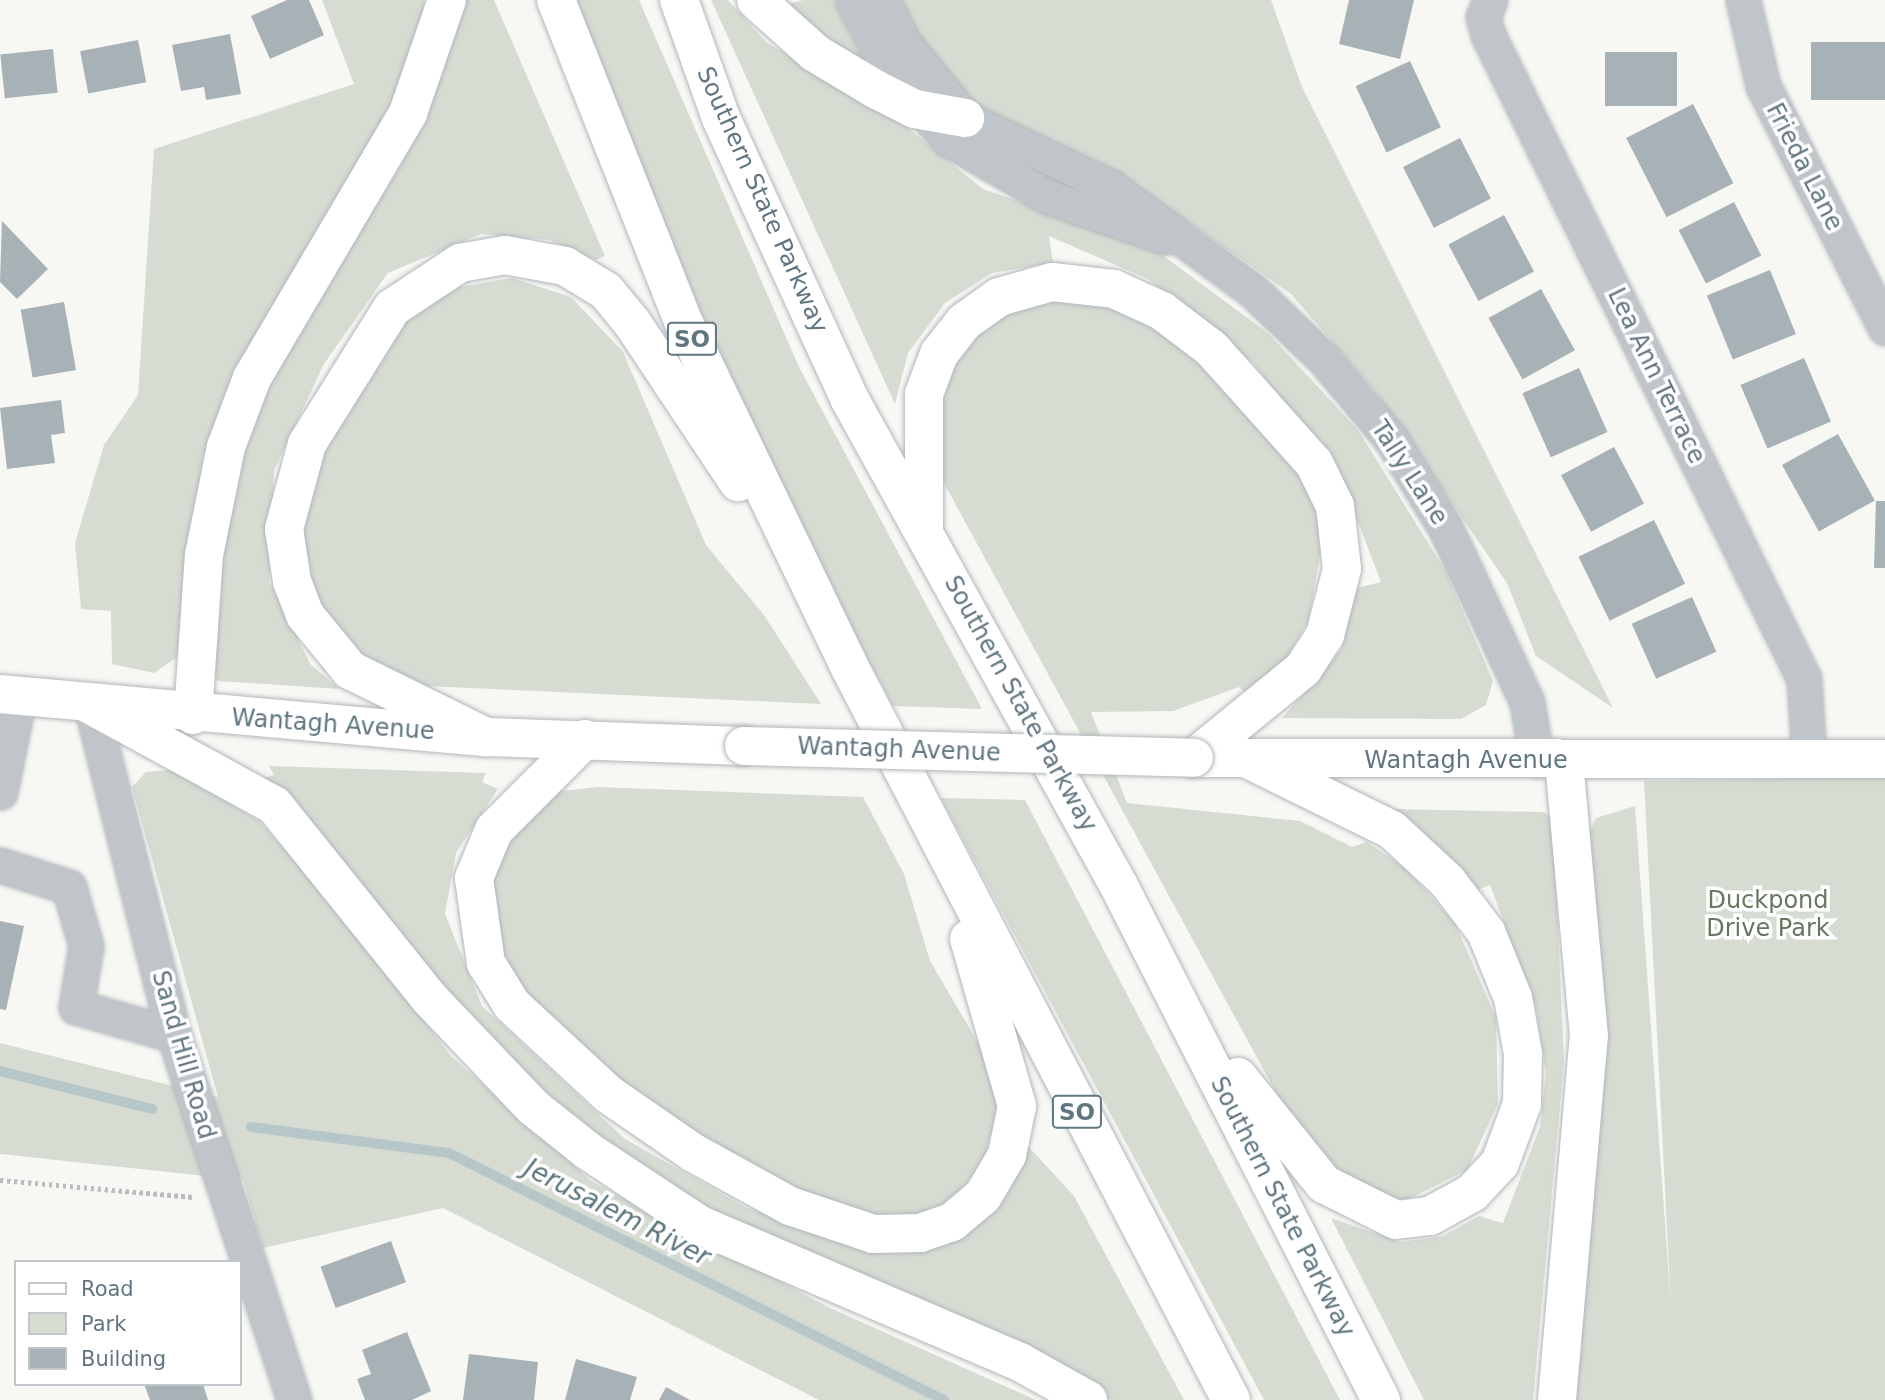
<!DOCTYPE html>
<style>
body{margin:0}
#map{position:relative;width:1885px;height:1400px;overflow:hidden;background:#f7f7f4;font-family:"DejaVu Sans",sans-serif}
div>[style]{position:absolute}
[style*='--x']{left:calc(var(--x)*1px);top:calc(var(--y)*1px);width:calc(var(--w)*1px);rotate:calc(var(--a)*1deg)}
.green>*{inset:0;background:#d7dcd3}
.stream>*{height:10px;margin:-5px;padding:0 5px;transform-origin:5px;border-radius:5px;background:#b6c6c9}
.building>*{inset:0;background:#a7b1b6;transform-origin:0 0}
.path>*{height:4.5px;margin-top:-2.25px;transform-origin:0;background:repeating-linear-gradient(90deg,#b9bdbf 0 3.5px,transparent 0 7px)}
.roads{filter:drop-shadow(0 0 2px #b1b7ba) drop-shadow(0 0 2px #b1b7ba)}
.minor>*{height:33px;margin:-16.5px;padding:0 16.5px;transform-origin:16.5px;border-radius:16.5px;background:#bfc5c8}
.major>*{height:38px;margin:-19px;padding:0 19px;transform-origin:19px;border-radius:19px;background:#fff}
.highway>*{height:38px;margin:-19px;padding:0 19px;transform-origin:19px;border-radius:19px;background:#fff}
.bridges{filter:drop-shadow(0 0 2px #b1b7ba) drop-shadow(0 0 2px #b1b7ba)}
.major-bridge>*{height:38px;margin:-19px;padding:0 19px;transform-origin:19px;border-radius:19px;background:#fff}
span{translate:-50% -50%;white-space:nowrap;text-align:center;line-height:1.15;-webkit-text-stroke:7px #fff;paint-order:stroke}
.shield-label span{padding:2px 5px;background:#fff;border:2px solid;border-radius:5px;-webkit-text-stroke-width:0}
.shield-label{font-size:23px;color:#617680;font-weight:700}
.street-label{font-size:24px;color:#617680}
.park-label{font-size:24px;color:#677860}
.water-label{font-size:26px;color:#5b767c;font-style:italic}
.legend{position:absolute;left:14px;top:1260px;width:228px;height:126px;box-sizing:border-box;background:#fff;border:2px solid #c0c8cc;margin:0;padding:9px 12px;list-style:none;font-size:21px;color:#617680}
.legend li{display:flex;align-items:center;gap:14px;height:35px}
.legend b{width:35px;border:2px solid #c0c8cc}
</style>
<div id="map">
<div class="green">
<div style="clip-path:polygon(322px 0,424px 0,422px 31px,400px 93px,251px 344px,203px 457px,177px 657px,154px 673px,112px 664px,111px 611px,81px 609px,75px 543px,104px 445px,138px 395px,154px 149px,354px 84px)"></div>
<div style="clip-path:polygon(458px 0,494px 0,605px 256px,596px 260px,550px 240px,481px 234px,388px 273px,324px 364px,274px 470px,269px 581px,311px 665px,340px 689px,218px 681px,209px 671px,223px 520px,249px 423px,357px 225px)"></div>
<div style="clip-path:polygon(566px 0,639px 0,799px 367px,982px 709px,893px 706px,738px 411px)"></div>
<div style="clip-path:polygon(711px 0,728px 0,766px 42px,908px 128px,983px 189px,1150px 246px,1268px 333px,1358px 430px,1446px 572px,1493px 681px,1486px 705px,1461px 719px,1282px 718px,1342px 648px,1353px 589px,1381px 582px,1339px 472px,1253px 363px,1148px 279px,1049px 236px,1053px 263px,992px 273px,945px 303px,908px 353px,895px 404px)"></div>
<div style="clip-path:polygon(803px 0,833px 0,863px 60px,858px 64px,785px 5px)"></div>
<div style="clip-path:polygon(899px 0,1271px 0,1302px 87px,1613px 708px,1536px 656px,1507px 583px,1375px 391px,1291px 294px,1193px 225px,969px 101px,923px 48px)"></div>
<div style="clip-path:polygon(512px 278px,571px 297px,623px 352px,706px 545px,764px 615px,821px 704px,403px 685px,361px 663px,319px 607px,297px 531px,336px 411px,402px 321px,454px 288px)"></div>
<div style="clip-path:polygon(1072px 295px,1129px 308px,1213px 375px,1308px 483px,1323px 537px,1309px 619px,1285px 661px,1247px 695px,1239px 687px,1173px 711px,1091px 712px,1127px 803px,1300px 821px,1352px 847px,1367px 842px,1406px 869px,1455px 923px,1496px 1018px,1498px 1104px,1467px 1170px,1407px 1200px,1350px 1191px,1304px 1144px,938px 472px,943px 370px,999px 314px)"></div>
<div style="clip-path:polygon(269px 766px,486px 773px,482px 782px,498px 789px,456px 853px,445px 914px,482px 1006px,625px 1139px,747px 1208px,884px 1253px,1027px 1145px,1074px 1196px,1184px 1400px,1112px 1400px,743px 1228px,613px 1153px,468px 1021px,262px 778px,274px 775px)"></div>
<div style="clip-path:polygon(171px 770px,259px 821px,340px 912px,451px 1056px,591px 1181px,830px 1308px,1036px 1400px,819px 1400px,443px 1208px,263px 1248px,243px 1180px,0 1154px,0 1043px,218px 1097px,132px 787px,146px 772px)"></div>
<div style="clip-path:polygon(1885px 777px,1885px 1400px,1571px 1400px,1588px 836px,1596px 818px,1635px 806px,1671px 1306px,1644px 781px)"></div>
<div style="clip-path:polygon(598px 787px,863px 797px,904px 874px,930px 961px,980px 1046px,999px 1103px,983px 1164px,940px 1212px,885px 1225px,832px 1210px,707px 1146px,569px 1045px,496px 964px,481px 883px,508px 830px,554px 792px)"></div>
<div style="clip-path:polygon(941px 798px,1025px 800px,1340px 1400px,1264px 1400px)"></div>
<div style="clip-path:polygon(1389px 809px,1544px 812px,1553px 819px,1564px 1061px,1533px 1400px,1424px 1400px,1331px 1218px,1401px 1242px,1443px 1236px,1479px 1216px,1503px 1223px,1540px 1127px,1546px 1073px,1536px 1007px,1490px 885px,1475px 891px,1423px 832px)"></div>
</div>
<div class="stream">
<div style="--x:0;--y:1071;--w:157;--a:14"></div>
<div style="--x:251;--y:1127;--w:200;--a:7.5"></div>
<div style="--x:449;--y:1153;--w:553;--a:26.52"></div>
</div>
<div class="building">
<div style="clip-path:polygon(287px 0,309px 0,324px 35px,270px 59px,251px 16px)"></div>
<div style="clip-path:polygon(1349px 0,1414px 0,1400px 59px,1339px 44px)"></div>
<div style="clip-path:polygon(230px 34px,241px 94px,206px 100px,204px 87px,181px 91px,172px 45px)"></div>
<div style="left:138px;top:40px;width:43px;height:59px;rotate:79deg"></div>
<div style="left:1885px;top:42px;width:58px;height:74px;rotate:90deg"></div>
<div style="left:53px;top:49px;width:44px;height:53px;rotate:84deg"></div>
<div style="left:1605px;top:52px;width:72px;height:54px"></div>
<div style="left:1410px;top:61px;width:73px;height:60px;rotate:65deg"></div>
<div style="left:1693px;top:104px;width:89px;height:75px;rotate:63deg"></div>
<div style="left:1460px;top:138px;width:68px;height:64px;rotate:63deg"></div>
<div style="left:1734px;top:202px;width:60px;height:62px;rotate:63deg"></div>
<div style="left:1504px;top:215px;width:64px;height:63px;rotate:62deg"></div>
<div style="clip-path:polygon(2px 221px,48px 269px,17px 299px,0 282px)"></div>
<div style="left:1770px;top:270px;width:69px;height:68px;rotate:68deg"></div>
<div style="left:1541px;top:289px;width:70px;height:60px;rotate:61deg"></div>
<div style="left:64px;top:302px;width:69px;height:44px;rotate:80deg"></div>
<div style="left:1804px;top:358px;width:69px;height:69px;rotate:67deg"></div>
<div style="left:1579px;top:368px;width:70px;height:62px;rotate:66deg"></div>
<div style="clip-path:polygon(61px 400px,65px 433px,51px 435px,55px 463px,7px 469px,0 408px)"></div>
<div style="left:1838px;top:434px;width:76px;height:64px;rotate:61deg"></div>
<div style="left:1614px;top:447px;width:64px;height:60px;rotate:62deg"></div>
<div style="clip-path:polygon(1876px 501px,1885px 501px,1885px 568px,1874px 568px)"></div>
<div style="left:1654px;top:520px;width:71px;height:84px;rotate:64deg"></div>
<div style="left:1692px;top:597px;width:60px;height:66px;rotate:66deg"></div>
<div style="clip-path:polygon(0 921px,24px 926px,6px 1010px,0 1009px)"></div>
<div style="left:391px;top:1241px;width:44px;height:75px;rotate:70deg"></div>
<div style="clip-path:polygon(407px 1332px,431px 1391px,412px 1400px,365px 1400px,357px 1379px,371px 1374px,362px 1350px)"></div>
<div style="clip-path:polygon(469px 1354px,538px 1362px,534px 1400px,463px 1400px)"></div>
<div style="clip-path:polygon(576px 1359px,637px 1377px,630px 1400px,565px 1400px)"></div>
<div style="clip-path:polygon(144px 1384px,203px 1384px,208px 1400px,150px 1400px)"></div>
<div style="clip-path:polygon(666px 1387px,690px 1400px,659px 1400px)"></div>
</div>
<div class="path">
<div style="--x:0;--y:1180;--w:194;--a:5"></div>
</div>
<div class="roads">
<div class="minor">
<div style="--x:852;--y:0;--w:87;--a:62.5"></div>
<div style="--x:892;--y:77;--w:85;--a:47.9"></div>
<div style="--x:949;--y:140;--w:114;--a:29.9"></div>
<div style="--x:1048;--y:197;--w:124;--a:18.9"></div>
<div style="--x:882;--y:0;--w:48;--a:62.9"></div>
<div style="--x:904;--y:43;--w:97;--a:50.9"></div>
<div style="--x:965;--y:118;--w:161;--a:25.3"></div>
<div style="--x:1111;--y:187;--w:176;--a:36.2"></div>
<div style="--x:1253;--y:291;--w:98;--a:43.8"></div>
<div style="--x:1324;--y:359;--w:104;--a:50.1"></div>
<div style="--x:1391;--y:439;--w:103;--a:58.5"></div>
<div style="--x:1445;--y:527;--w:193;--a:64.9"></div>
<div style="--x:1527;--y:702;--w:60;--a:80.4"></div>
<div style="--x:1490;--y:0;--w:18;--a:112"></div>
<div style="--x:1483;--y:17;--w:19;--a:74"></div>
<div style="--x:1488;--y:35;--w:717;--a:63.86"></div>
<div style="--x:1804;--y:679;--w:79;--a:86.4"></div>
<div style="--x:1743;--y:0;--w:88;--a:76.9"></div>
<div style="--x:1763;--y:86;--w:271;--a:63.2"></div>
<div style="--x:91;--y:705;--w:340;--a:75.9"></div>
<div style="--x:174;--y:1035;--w:384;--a:71.8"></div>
<div style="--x:0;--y:792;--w:97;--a:-78.7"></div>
<div style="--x:0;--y:865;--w:72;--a:17.7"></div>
<div style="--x:69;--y:887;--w:61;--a:73.9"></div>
<div style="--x:86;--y:946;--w:62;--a:99.3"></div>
<div style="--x:76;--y:1007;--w:102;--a:15.9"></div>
</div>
<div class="major">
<div style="--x:0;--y:694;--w:488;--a:5.1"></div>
<div style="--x:486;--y:737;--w:258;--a:2"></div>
<div style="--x:1194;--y:758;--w:691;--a:0.08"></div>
</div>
<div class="highway">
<div style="--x:556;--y:0;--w:350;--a:68.4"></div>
<div style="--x:685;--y:325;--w:381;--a:64.3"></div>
<div style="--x:850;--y:668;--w:825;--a:62.5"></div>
<div style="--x:679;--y:0;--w:125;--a:70.4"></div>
<div style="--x:721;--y:118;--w:308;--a:65.4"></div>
<div style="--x:849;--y:398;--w:558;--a:61.05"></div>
<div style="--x:1119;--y:886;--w:577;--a:62.99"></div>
<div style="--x:756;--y:0;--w:79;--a:41.9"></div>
<div style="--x:815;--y:53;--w:70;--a:31"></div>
<div style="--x:875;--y:89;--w:45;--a:26.6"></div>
<div style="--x:915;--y:109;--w:51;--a:10.2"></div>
<div style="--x:924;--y:528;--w:134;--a:-90"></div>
<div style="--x:924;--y:394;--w:43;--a:-69.4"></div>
<div style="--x:939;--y:354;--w:41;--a:-52"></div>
<div style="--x:964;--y:322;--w:43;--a:-35.5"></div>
<div style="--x:999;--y:297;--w:55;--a:-15.8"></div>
<div style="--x:1052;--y:282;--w:62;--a:6.4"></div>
<div style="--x:1114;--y:289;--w:53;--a:24.6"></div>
<div style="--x:1162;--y:311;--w:61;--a:37.1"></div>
<div style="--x:1211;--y:348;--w:154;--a:48.2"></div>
<div style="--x:1314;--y:463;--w:48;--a:64"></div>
<div style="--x:1335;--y:506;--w:63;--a:83.7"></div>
<div style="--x:1342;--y:569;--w:68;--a:104.4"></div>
<div style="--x:1325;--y:635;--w:40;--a:122.9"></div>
<div style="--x:1303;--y:669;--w:141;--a:140.8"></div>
<div style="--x:91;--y:705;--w:209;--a:28.7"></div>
<div style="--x:274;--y:805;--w:250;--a:51.2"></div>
<div style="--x:431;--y:1000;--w:149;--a:46.4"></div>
<div style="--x:534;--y:1108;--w:69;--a:38.5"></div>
<div style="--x:588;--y:1151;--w:134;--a:33.5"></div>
<div style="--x:700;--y:1225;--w:348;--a:23.2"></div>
<div style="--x:1020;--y:1362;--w:78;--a:29.2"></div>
<div style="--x:193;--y:715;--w:160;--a:-86.1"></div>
<div style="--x:204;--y:555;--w:110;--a:-78.5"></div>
<div style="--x:226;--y:447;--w:74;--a:-69.4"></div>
<div style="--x:252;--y:378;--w:308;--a:-59.5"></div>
<div style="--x:408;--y:113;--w:120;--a:-71"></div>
<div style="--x:486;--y:737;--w:152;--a:-153.8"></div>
<div style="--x:350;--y:670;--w:71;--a:-129.3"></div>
<div style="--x:305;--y:615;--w:36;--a:-111"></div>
<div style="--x:292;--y:581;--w:53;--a:-98.7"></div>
<div style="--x:284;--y:529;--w:88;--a:-74.9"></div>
<div style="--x:307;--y:444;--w:160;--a:-58"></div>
<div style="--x:392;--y:308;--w:82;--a:-33.5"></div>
<div style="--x:460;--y:263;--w:46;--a:-10.1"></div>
<div style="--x:505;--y:255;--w:61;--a:10.4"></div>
<div style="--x:565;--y:266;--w:48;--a:31.4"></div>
<div style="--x:606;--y:291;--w:43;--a:50.7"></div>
<div style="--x:633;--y:324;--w:190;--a:56.4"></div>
<div style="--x:585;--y:739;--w:129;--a:135"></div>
<div style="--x:494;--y:830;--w:52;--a:112.6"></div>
<div style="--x:474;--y:878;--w:86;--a:82"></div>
<div style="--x:486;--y:963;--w:49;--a:58.2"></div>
<div style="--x:512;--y:1005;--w:131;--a:42.8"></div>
<div style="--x:608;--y:1094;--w:102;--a:34.6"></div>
<div style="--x:692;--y:1152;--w:112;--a:28.9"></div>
<div style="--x:790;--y:1206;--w:88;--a:18.6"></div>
<div style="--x:873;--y:1234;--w:47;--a:-1.2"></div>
<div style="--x:920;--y:1233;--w:34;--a:-19"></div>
<div style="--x:952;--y:1222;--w:40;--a:-40"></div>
<div style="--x:983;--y:1196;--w:48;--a:-59.7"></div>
<div style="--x:1007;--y:1155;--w:50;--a:-78.5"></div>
<div style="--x:1017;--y:1106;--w:174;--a:-106"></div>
<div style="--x:1238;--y:1077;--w:137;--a:51.2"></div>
<div style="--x:1324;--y:1184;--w:80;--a:26.6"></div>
<div style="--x:1396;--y:1220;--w:34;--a:-7"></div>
<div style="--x:1430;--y:1216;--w:48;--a:-28.7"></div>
<div style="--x:1472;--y:1193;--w:41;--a:-47"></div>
<div style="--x:1500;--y:1163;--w:63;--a:-69.6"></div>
<div style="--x:1522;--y:1104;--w:50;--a:-88.9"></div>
<div style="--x:1523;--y:1054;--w:57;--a:-100.1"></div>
<div style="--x:1513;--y:998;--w:71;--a:-112.2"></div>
<div style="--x:1486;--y:932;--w:64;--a:-127.4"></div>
<div style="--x:1447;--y:881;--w:75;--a:-137.2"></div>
<div style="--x:1392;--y:830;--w:161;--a:-153.8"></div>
<div style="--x:1557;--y:1400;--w:365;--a:-85"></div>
<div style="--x:1589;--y:1036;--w:276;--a:-95.2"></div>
</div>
</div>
<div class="bridges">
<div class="major-bridge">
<div style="--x:744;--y:746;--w:450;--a:1.5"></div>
</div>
</div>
<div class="shield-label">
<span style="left:692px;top:339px">SO</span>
<span style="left:1077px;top:1112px">SO</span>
</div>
<div class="street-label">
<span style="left:1804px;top:167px;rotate:63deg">Frieda Lane</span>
<span style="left:762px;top:200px;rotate:66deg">Southern State Parkway</span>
<span style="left:1656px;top:376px;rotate:64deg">Lea Ann Terrace</span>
<span style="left:1409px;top:473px;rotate:57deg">Tally Lane</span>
<span style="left:1020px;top:704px;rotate:61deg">Southern State Parkway</span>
<span style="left:333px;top:725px;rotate:4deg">Wantagh Avenue</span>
<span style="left:899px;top:750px;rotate:2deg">Wantagh Avenue</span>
<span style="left:1466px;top:761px">Wantagh Avenue</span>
<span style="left:183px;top:1055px;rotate:74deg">Sand Hill Road</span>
<span style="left:1282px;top:1207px;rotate:63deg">Southern State Parkway</span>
</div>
<div class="park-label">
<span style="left:1768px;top:915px">Duckpond<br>Drive Park</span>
</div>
<div class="water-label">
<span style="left:617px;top:1213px;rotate:27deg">Jerusalem River</span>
</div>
<ul class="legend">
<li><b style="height:9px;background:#fff"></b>Road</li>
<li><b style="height:19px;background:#d7dcd3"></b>Park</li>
<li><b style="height:19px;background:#a7b1b6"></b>Building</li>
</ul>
</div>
